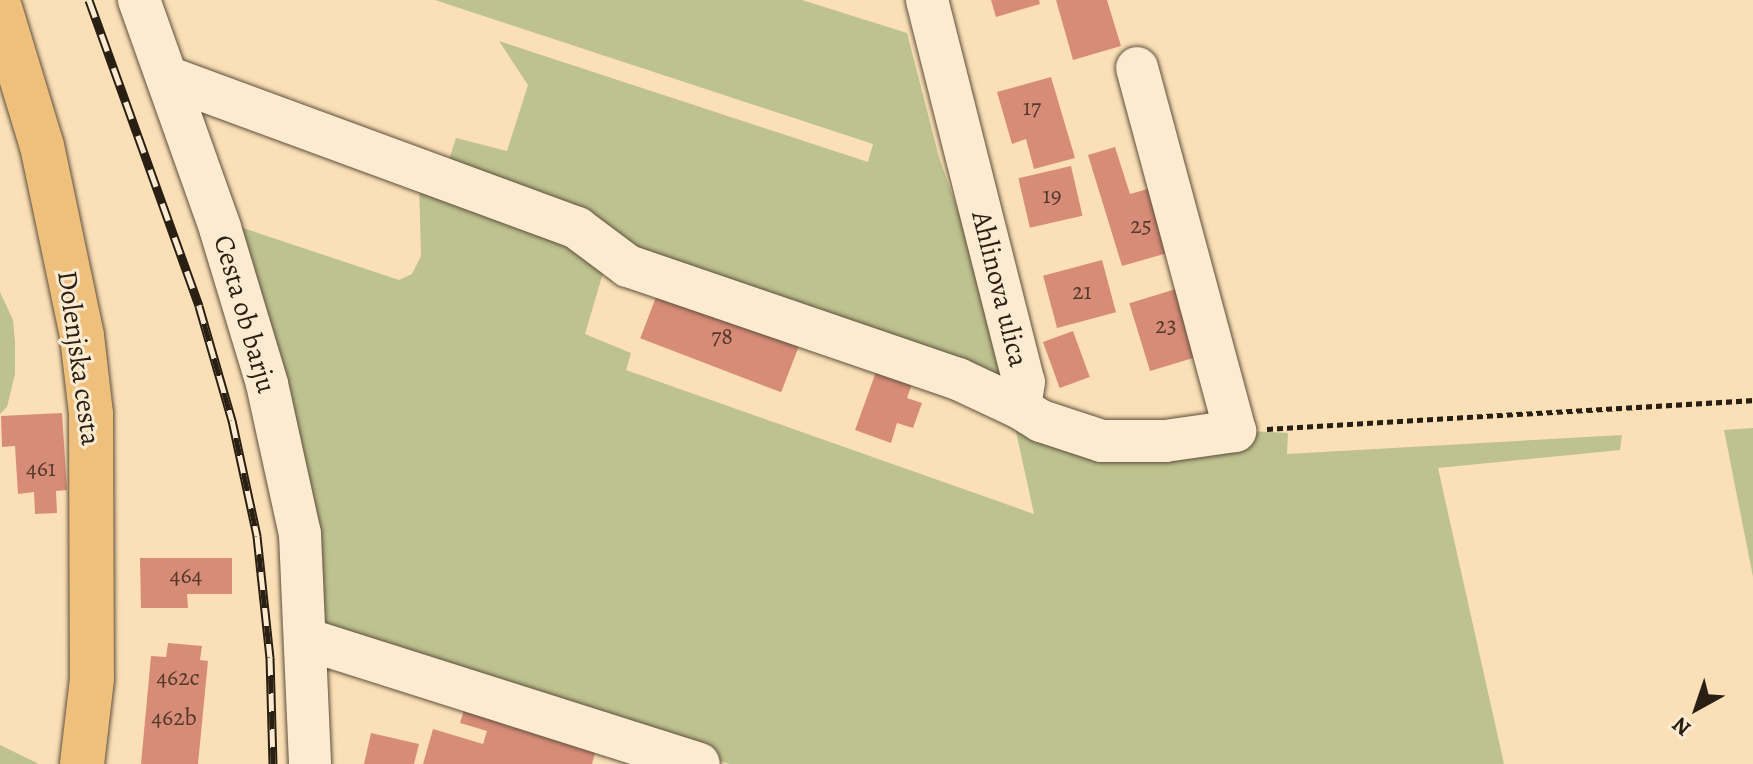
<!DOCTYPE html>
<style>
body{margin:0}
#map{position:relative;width:1753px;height:764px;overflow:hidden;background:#fbe0b7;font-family:Alegreya,serif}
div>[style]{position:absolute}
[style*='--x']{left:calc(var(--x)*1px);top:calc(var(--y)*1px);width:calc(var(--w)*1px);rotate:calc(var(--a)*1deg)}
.green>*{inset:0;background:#bdc28f}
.building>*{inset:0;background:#d78c77;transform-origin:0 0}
.path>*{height:5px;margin-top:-2.5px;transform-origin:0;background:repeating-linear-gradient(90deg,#2a1f13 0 6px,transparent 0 10px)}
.roads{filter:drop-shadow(0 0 2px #5e4f3c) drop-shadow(0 0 2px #5e4f3c)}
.minor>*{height:42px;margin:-21px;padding:0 21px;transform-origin:21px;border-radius:21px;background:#fcebd0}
.major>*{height:44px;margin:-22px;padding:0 22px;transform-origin:22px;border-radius:22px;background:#eec07c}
.rail>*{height:9px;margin-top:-4.5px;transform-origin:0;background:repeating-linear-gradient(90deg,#fcebd0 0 18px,#2a1f13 0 36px);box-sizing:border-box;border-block:2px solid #2a1f13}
span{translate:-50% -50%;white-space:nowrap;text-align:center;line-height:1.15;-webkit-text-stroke:6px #fcebd0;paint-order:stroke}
.number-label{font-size:24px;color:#553a2c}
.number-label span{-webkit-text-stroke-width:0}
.street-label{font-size:28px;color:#2a1f13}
.north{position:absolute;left:1657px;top:668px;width:80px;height:80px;-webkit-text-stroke:6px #fcebd0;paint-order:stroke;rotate:220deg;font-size:22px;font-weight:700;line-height:32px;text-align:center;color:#2a1f13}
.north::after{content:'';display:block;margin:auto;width:28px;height:36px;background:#2a1f13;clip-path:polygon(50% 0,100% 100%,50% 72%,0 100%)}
</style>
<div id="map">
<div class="green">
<div style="clip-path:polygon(435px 0,802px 0,907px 33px,939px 157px,1006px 349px,1011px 380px,607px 241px,446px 169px,456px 138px,507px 151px,528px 85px,499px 41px,868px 162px,873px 144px)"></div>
<div style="clip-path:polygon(419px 182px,574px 239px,603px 273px,585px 334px,631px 353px,626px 370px,1034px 514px,1013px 418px,1288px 433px,1287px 454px,1622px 435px,1620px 450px,1438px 468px,1504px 764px,729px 764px,320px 627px,231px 224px,399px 280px,412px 274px,421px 256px)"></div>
<div style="clip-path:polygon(0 292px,13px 320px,15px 342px,15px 374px,7px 407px,0 414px)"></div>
<div style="clip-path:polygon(1753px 428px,1753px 577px,1724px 430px)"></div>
<div style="clip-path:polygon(0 745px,39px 764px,0 764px)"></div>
</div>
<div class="building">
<div style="clip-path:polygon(991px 0,1039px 0,1040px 4px,996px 17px)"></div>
<div style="clip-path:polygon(1056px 0,1107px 0,1121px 46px,1073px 60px)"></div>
<div style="clip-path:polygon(1051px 77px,1075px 158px,1034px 169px,1026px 139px,1012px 144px,997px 92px)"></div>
<div style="clip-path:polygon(1115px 147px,1130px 194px,1151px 188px,1171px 252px,1122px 266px,1088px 155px)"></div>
<div style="left:1071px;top:166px;width:51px;height:54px;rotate:77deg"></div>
<div style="left:1102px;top:260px;width:54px;height:61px;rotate:75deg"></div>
<div style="left:661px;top:284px;width:151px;height:58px;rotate:21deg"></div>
<div style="left:1179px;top:288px;width:71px;height:52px;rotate:73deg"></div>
<div style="left:1073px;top:331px;width:49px;height:32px;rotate:70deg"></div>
<div style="clip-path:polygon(877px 369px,913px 381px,907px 398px,922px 403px,913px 428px,897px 423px,891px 443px,855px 430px)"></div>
<div style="clip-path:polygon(62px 413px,67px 490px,56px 491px,57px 513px,35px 514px,34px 492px,18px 494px,15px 446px,2px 447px,1px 416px)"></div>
<div style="clip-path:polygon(140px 558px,232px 558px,232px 594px,187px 594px,188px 608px,141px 608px)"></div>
<div style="clip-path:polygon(168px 643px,202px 646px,200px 660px,208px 661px,198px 764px,141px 764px,151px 656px,166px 657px)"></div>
<div style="clip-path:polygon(467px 700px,506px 711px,502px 724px,595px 753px,592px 764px,423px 764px,433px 729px,483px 744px,487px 731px,460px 723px)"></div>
<div style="clip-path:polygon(371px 733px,419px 744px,414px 764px,364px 764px)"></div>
</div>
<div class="path">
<div style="--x:1267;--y:429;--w:487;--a:-3.4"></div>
</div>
<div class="roads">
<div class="minor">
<div style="--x:139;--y:0;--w:242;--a:70.4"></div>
<div style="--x:220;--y:228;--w:163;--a:73.2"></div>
<div style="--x:267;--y:384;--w:154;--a:77.6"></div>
<div style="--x:300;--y:534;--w:230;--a:87.5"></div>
<div style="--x:927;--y:0;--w:394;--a:75.8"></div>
<div style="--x:1024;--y:382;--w:26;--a:99"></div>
<div style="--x:1020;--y:408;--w:25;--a:32"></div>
<div style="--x:1041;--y:421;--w:64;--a:18.2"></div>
<div style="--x:1102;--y:441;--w:63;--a:0"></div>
<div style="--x:1165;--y:441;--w:71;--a:-8.1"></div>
<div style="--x:1235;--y:431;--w:376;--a:-105.1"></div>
<div style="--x:167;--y:77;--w:437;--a:20.2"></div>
<div style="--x:577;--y:228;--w:64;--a:36.7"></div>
<div style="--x:628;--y:266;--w:349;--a:18.9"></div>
<div style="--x:958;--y:379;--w:68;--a:25.1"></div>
<div style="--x:306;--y:639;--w:412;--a:17.6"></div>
</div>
<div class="major">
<div style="--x:0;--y:8;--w:144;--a:73.1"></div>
<div style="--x:42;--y:146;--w:194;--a:78.1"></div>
<div style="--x:82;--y:336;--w:79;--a:83.4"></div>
<div style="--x:91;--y:414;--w:265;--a:89.8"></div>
<div style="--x:92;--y:679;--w:86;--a:96.7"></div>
</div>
</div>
<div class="rail">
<div style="--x:89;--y:0;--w:325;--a:70.2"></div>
<div style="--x:199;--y:306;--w:119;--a:73.9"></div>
<div style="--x:232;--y:420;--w:119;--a:77.8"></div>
<div style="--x:257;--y:536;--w:122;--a:83.9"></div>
<div style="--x:270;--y:657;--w:107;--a:88.4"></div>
</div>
<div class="number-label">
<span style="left:1032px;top:108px">17</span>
<span style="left:1052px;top:196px">19</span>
<span style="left:1141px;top:226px">25</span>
<span style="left:1082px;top:292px">21</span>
<span style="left:1166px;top:326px">23</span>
<span style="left:722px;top:337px">78</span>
<span style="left:41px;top:469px">461</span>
<span style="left:186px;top:576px">464</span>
<span style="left:178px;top:678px">462c</span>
<span style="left:174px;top:718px">462b</span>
</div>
<div class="street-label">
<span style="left:1000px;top:289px;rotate:76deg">Ahlinova ulica</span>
<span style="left:245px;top:314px;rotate:74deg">Cesta ob barju</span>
<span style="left:79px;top:358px;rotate:82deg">Dolenjska cesta</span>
</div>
<div class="north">N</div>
</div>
